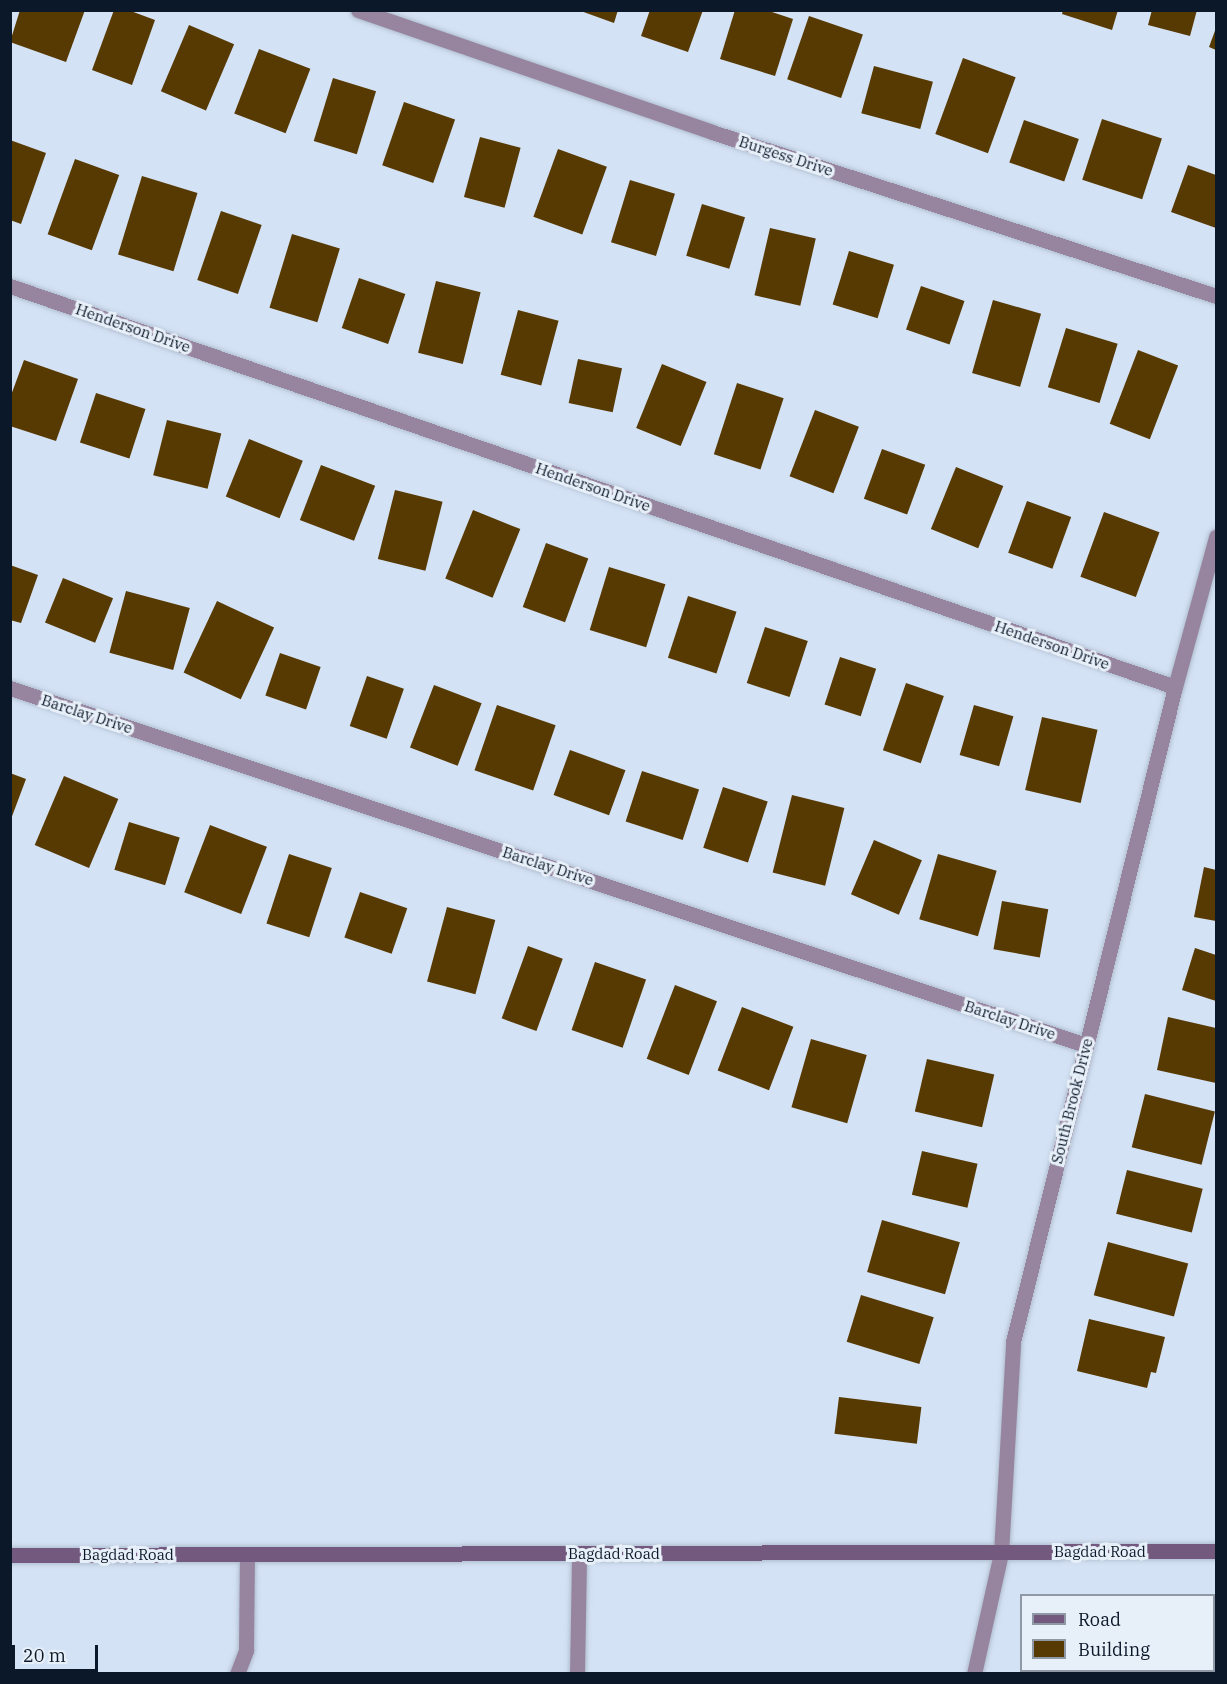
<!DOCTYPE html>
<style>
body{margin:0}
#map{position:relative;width:1227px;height:1684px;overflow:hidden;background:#d4e2f5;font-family:"IBM Plex Serif",serif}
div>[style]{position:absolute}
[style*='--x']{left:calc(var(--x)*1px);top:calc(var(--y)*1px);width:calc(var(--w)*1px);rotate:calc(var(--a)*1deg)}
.building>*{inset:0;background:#573902;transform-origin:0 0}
.roads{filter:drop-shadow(0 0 2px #b0bed0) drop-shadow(0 0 2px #b0bed0)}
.lane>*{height:15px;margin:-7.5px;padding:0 7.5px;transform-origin:7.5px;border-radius:7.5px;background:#97859f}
.street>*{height:15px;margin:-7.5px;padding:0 7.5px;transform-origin:7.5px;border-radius:7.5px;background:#97859f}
.secondary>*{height:15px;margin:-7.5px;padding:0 7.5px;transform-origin:7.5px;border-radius:7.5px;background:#73597e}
span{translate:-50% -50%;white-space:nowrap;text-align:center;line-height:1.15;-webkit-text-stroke:6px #e7eff8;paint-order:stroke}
.street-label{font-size:15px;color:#0b1829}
.frame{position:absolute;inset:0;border:12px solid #0b1829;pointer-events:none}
.legend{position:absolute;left:1020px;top:1594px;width:195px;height:78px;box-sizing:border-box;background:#e7eff8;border:2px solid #8f99a5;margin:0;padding:8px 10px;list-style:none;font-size:18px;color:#0b1829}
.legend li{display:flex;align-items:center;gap:12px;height:30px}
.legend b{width:30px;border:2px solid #8f99a5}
.scale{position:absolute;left:12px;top:1645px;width:86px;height:27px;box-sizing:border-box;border:3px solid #0b1829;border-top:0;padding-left:8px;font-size:18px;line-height:21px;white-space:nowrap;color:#0b1829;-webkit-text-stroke:4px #e7eff8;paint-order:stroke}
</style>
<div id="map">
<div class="building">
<div style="clip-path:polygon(20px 10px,85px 10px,66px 62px,10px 42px)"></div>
<div style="clip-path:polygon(114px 10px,128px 10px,155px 20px,132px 85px,92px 70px)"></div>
<div style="clip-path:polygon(578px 10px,618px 10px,614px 23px)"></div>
<div style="clip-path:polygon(650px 10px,703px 10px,688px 52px,641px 36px)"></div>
<div style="clip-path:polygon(735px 10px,766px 10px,793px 19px,775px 76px,720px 59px)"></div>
<div style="clip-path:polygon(1063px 10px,1118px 10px,1112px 30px,1062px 14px)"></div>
<div style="clip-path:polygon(1152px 10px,1197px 10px,1190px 36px,1148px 25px)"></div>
<div style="left:809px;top:16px;width:57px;height:67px;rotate:19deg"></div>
<div style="left:189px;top:25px;width:49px;height:72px;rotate:23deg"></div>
<div style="clip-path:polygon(1216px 28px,1216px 50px,1209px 47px)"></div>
<div style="left:259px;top:49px;width:55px;height:69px;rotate:21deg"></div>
<div style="left:963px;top:58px;width:56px;height:81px;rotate:20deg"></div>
<div style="left:874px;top:66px;width:61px;height:49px;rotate:15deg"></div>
<div style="left:333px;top:78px;width:45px;height:66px;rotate:17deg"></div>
<div style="left:404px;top:102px;width:54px;height:67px;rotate:19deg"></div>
<div style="left:1102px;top:119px;width:63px;height:64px;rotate:18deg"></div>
<div style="left:1024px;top:120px;width:58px;height:45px;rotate:19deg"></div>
<div style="left:480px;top:137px;width:42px;height:62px;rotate:15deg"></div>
<div style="clip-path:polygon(10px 140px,46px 153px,21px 224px,10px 220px)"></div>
<div style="left:558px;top:149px;width:52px;height:72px;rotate:20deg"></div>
<div style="left:75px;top:159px;width:47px;height:80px;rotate:20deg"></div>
<div style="clip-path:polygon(1188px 165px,1216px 175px,1216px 228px,1171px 212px)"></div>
<div style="left:142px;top:176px;width:58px;height:82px;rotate:17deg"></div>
<div style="left:630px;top:180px;width:47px;height:65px;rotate:17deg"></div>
<div style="left:702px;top:204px;width:45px;height:54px;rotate:17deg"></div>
<div style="left:221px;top:211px;width:43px;height:73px;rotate:19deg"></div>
<div style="left:770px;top:228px;width:47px;height:69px;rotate:13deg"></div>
<div style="left:292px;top:234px;width:50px;height:77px;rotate:17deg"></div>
<div style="left:849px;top:251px;width:47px;height:56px;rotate:17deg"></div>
<div style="left:359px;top:278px;width:49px;height:53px;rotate:19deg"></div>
<div style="left:436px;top:281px;width:46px;height:74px;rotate:14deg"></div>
<div style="left:921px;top:286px;width:46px;height:46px;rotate:19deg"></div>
<div style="left:993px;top:300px;width:50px;height:76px;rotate:16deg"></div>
<div style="left:518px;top:310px;width:42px;height:67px;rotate:15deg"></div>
<div style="left:1066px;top:328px;width:54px;height:62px;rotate:17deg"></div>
<div style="left:1138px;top:350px;width:43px;height:79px;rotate:21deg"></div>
<div style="left:578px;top:359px;width:45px;height:45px;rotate:12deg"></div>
<div style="clip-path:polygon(24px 360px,78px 379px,56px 441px,10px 426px,10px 398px)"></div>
<div style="left:662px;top:364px;width:48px;height:69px;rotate:22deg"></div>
<div style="left:737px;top:383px;width:49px;height:75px;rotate:18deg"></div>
<div style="left:96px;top:393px;width:52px;height:52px;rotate:18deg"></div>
<div style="left:815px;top:410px;width:47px;height:71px;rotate:21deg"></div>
<div style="left:167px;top:420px;width:56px;height:57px;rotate:14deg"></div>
<div style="left:249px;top:439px;width:58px;height:62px;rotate:22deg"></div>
<div style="left:882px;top:449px;width:46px;height:53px;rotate:20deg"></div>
<div style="left:321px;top:465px;width:58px;height:59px;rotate:21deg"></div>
<div style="left:956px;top:467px;width:51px;height:67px;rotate:22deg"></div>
<div style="left:395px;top:490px;width:49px;height:71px;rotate:14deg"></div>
<div style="left:1027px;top:501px;width:47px;height:55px;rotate:20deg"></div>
<div style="left:473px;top:510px;width:51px;height:74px;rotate:22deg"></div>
<div style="left:1104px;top:512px;width:59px;height:69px;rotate:20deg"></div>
<div style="left:546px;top:543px;width:45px;height:68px;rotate:20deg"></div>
<div style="clip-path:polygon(10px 565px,38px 575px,21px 623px,10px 620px)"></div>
<div style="left:609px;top:567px;width:59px;height:66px;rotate:17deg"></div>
<div style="left:63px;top:578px;width:54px;height:48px;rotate:22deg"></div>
<div style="left:126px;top:591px;width:66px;height:64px;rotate:15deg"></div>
<div style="left:688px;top:596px;width:51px;height:65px;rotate:18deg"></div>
<div style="left:217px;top:601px;width:63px;height:79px;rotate:25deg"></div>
<div style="left:765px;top:627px;width:45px;height:59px;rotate:18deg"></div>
<div style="left:280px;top:653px;width:43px;height:45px;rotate:19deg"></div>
<div style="left:840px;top:657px;width:38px;height:50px;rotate:18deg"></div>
<div style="left:367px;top:676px;width:39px;height:53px;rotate:19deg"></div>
<div style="left:906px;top:683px;width:40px;height:71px;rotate:19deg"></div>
<div style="left:434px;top:685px;width:51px;height:67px;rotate:21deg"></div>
<div style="left:497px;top:705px;width:62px;height:69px;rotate:19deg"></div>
<div style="left:974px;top:705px;width:41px;height:52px;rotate:16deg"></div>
<div style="left:1042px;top:717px;width:57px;height:75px;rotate:13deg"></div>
<div style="left:570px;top:750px;width:59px;height:48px;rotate:20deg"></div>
<div style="left:642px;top:771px;width:60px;height:53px;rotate:18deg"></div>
<div style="clip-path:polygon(10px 773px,26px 779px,11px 819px,10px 819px)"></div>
<div style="left:64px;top:776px;width:59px;height:75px;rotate:23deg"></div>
<div style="left:723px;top:787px;width:47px;height:64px;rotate:18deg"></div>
<div style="left:792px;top:795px;width:54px;height:80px;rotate:14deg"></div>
<div style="left:129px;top:822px;width:53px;height:50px;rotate:17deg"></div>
<div style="left:210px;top:825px;width:61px;height:72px;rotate:21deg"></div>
<div style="left:874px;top:840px;width:52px;height:59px;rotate:23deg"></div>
<div style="left:289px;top:854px;width:45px;height:73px;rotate:18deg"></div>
<div style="left:938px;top:854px;width:61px;height:68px;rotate:16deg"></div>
<div style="clip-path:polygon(1204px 867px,1216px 870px,1216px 921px,1194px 917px)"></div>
<div style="left:360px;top:892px;width:50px;height:48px;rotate:19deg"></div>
<div style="left:1002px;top:901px;width:47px;height:49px;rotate:10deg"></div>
<div style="left:447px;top:907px;width:50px;height:77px;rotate:15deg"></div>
<div style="left:528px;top:946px;width:37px;height:77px;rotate:20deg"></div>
<div style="clip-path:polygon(1195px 948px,1216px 955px,1216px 1001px,1182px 990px)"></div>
<div style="left:595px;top:962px;width:54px;height:72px;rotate:19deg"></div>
<div style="left:675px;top:985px;width:45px;height:79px;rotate:21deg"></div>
<div style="left:742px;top:1007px;width:55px;height:68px;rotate:21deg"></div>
<div style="clip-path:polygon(1168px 1017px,1216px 1028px,1216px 1083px,1157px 1070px)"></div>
<div style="left:811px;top:1039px;width:58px;height:71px;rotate:16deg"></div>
<div style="left:927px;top:1059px;width:69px;height:54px;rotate:13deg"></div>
<div style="left:1145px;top:1094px;width:72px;height:55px;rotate:14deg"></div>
<div style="left:922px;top:1151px;width:57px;height:45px;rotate:13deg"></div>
<div style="left:1127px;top:1170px;width:78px;height:45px;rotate:14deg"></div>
<div style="left:882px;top:1220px;width:81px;height:54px;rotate:16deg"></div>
<div style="left:1108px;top:1242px;width:83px;height:55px;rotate:15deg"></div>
<div style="left:861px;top:1295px;width:76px;height:49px;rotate:17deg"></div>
<div style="clip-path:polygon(1089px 1319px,1165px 1337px,1156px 1373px,1151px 1372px,1147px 1388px,1077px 1371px)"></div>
<div style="left:839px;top:1397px;width:83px;height:37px;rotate:7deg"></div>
</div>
<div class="roads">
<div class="lane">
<div style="--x:237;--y:1674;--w:26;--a:-69"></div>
<div style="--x:246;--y:1650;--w:96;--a:-89.4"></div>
</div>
<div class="street">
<div style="--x:358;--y:10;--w:374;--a:19"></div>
<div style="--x:712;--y:132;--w:530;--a:18.02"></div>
<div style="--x:10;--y:286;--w:1232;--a:18.99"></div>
<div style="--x:10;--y:688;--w:1134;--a:18.36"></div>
<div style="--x:577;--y:1674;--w:120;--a:-89"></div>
<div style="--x:974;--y:1674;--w:124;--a:-77.4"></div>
<div style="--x:1001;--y:1553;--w:211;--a:-86.7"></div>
<div style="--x:1013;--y:1342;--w:675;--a:-76.11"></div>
<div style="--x:1175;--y:687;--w:156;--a:-74.7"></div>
</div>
<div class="secondary">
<div style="--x:10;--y:1555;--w:1206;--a:-0.19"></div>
</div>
</div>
<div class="street-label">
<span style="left:786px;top:156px;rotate:18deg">Burgess Drive</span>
<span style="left:133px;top:328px;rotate:19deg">Henderson Drive</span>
<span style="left:593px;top:487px;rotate:19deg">Henderson Drive</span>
<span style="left:1052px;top:645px;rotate:19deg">Henderson Drive</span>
<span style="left:87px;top:714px;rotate:18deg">Barclay Drive</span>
<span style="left:548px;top:866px;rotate:18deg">Barclay Drive</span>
<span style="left:1010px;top:1020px;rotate:18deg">Barclay Drive</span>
<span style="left:1072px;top:1101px;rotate:-76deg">South Brook Drive</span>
<span style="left:1100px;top:1552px">Bagdad Road</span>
<span style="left:614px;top:1554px">Bagdad Road</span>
<span style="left:128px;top:1555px">Bagdad Road</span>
</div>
<div class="frame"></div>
<ul class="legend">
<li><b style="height:8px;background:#73597e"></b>Road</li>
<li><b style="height:16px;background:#573902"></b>Building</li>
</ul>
<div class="scale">20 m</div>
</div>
